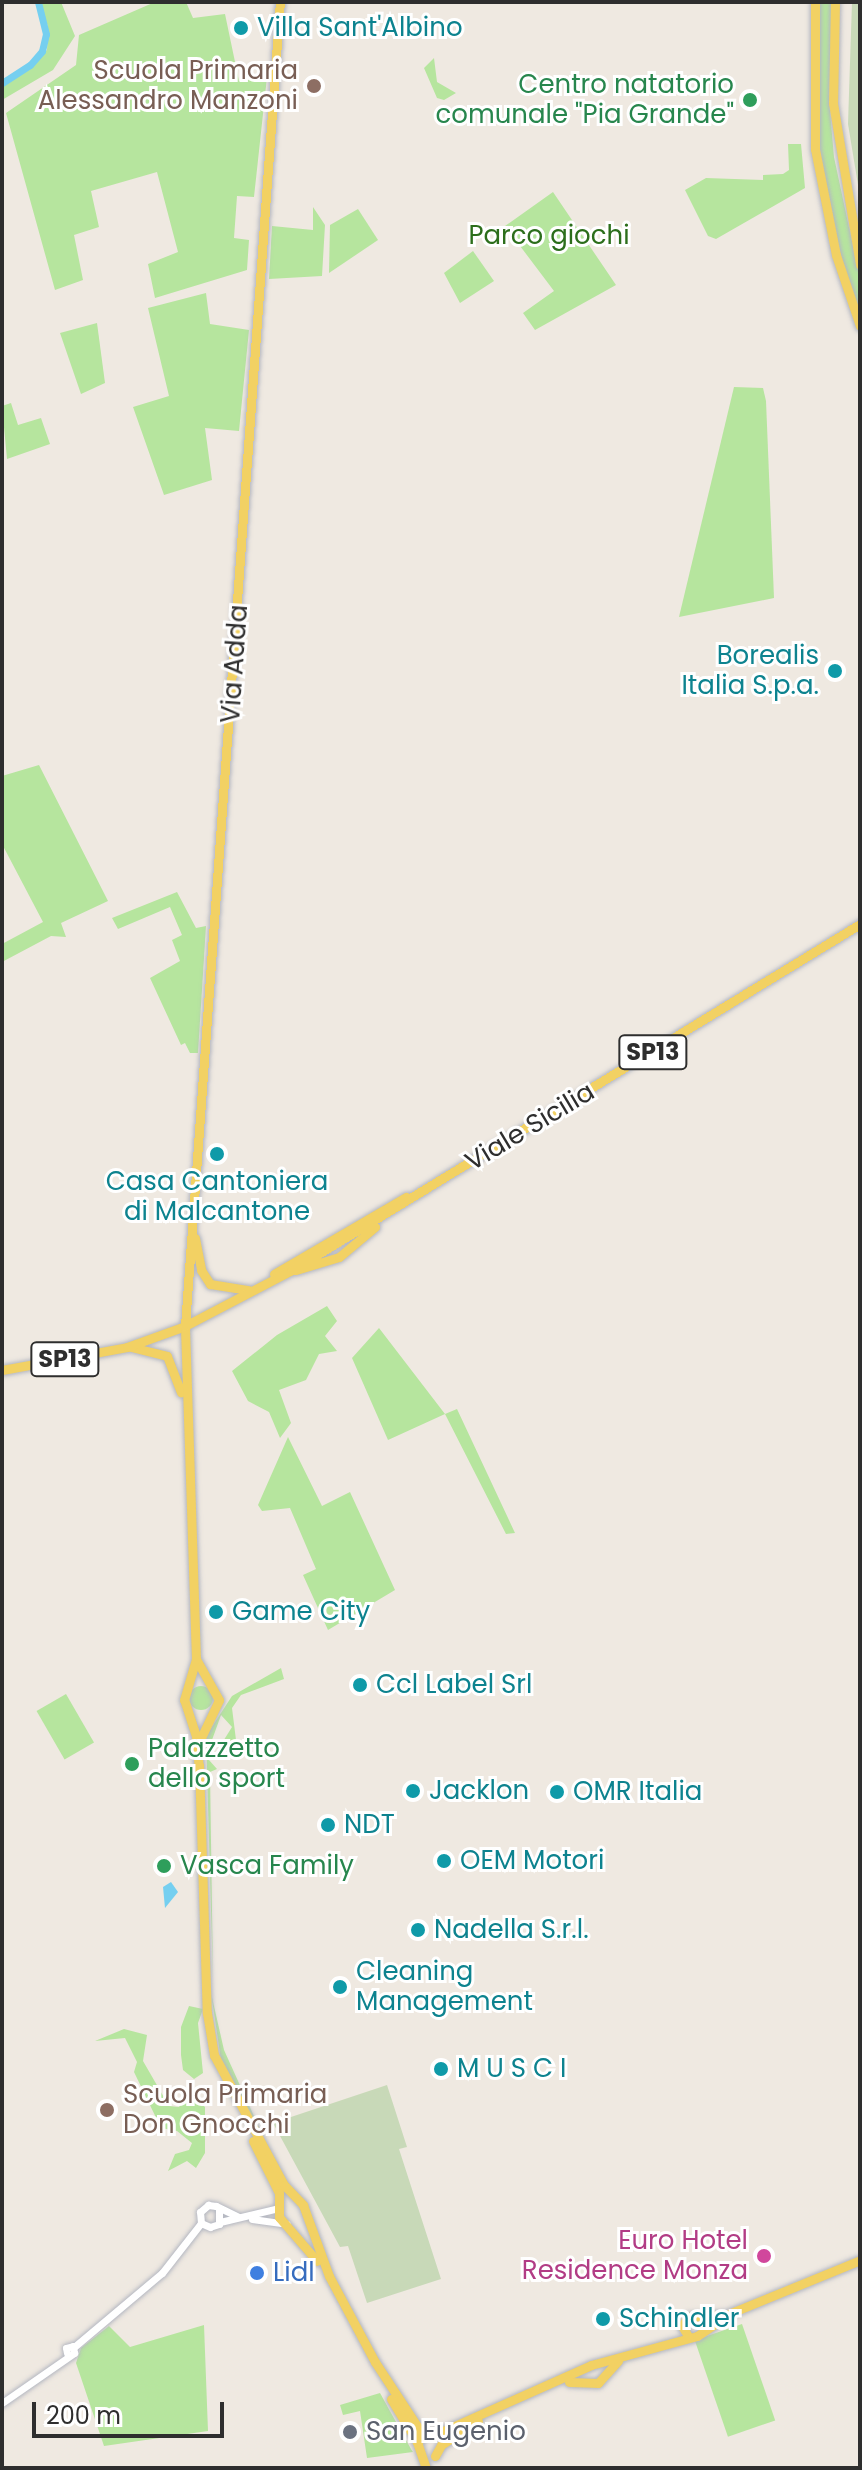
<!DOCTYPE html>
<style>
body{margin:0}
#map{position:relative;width:862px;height:2470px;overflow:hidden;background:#efe9e1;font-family:Poppins,sans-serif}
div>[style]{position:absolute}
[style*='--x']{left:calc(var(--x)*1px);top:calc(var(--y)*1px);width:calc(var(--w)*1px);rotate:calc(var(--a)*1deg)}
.green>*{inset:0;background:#b6e59e;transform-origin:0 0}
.round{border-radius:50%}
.cemetery>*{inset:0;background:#c8d9b8}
.water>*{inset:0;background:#75cff0}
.canal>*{height:7px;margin:-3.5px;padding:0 3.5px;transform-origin:3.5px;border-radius:3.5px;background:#75cff0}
.roads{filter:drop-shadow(0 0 2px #b4b7c1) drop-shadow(0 0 2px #b4b7c1)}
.minor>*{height:7px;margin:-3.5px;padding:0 3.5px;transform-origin:3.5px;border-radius:3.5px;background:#fff}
.major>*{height:9px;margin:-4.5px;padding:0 4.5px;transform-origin:4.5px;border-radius:4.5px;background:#f2d163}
.dots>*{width:22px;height:22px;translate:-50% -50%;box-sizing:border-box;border:4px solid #fff;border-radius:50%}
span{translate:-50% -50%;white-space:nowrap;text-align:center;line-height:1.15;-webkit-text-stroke:6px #fff;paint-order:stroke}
.shield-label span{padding:2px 6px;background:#fff;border:2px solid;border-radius:6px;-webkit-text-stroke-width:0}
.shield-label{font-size:24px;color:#2e2e2e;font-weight:700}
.culture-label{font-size:26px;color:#0d838f}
.left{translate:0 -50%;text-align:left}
.right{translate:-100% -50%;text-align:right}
.education-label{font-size:26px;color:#785e54}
.leisure-label{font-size:26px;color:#27864d}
.park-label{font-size:26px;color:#2c6e1b}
.street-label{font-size:26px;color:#2e2e2e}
.hotel-label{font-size:26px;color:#b23c85}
.shop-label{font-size:26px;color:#366cbe}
.worship-label{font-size:26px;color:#5b616d}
.frame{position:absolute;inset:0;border:4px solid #2e2e2e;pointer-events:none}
.scale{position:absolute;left:32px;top:2402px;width:192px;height:36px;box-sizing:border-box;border:4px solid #2e2e2e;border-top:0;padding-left:10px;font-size:24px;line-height:28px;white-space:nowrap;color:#2e2e2e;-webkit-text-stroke:6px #fff;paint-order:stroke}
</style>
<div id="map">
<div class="green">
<div style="clip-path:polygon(40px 2px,61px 2px,75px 36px,53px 70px,2px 100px,2px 86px,47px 50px,48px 27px)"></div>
<div style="clip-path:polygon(155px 2px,186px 2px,193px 18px,225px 14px,239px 81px,267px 77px,254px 197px,237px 196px,234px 238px,249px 240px,247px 270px,155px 298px,148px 264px,178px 252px,157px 172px,91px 191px,99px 227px,74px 235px,83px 280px,55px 290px,6px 113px,76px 65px,79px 35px)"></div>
<div style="clip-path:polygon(820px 2px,833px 2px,829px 100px,834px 157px,860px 279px,860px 317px,834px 235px,820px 156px,816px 62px)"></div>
<div style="clip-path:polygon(434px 58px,437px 82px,456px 93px,444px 100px,437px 98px,424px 68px)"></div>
<div style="clip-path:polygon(788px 144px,801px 144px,805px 188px,716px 239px,708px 236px,685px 190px,706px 178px,763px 180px,763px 175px,783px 174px,789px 170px)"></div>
<div style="clip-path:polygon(553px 192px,616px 285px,535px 330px,523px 313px,554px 291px,505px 226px)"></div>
<div style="clip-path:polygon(313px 207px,325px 225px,322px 276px,269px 279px,272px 226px,313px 230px)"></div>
<div style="clip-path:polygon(358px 209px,378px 240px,329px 273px,330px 225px)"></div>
<div style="clip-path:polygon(473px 251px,494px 281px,460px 303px,444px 273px)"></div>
<div style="clip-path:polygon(206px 293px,210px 324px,249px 330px,239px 431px,205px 428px,212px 480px,164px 495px,133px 407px,169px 396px,148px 308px)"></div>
<div style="clip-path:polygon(97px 323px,105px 383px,81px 394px,60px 333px)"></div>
<div style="clip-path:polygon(734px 387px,763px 388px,766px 401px,774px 598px,679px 617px)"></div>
<div style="clip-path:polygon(11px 403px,18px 425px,41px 418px,50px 444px,7px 459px,2px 406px)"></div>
<div style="clip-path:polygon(39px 765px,108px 901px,61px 923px,66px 937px,51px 936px,2px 962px,2px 944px,43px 922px,2px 844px,2px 776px)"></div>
<div style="clip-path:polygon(177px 892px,196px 928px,206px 926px,198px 1053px,190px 1053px,185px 1043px,181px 1045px,150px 978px,180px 961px,172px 940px,182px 935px,170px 907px,118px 929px,112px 918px)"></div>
<div style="clip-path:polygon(327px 1306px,337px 1321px,325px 1336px,337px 1351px,319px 1354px,306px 1380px,279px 1390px,291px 1423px,280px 1438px,269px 1412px,248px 1401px,232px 1371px,277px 1335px)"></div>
<div style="clip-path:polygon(379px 1328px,445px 1414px,457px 1409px,515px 1533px,506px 1534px,445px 1414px,388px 1440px,352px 1358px)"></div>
<div style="clip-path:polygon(288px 1437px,322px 1506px,350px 1492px,395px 1590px,328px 1630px,303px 1575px,316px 1569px,290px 1508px,262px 1511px,258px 1505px)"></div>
<div style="clip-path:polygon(281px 1668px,284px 1679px,241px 1695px,232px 1708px,236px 1740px,222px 1743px,232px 1727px,221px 1715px,212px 1740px,209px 1760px,217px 1769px,210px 1772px,213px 1979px,206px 1736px,232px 1696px)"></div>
<div class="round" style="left:189px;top:1686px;width:24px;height:24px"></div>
<div style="left:66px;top:1694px;width:56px;height:34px;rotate:60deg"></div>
<div style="clip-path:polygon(211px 1993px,224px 2050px,262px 2134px,221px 2060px)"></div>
<div style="clip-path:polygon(189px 2006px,203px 2009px,198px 2023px,203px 2073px,194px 2079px,183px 2070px,181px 2055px,181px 2027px)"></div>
<div style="clip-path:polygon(124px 2029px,147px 2035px,143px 2061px,169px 2106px,179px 2107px,189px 2092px,205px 2107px,205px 2153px,196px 2168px,187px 2161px,168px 2171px,175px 2154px,189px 2150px,192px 2143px,177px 2131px,161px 2128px,134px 2072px,137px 2062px,125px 2038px,95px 2041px)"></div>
<div style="left:742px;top:2324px;width:102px;height:50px;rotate:71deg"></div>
<div style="clip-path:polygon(204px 2325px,208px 2431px,104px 2446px,76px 2363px,81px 2348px,109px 2326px,130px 2347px)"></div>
<div style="clip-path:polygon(380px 2393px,411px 2449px,413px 2452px,367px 2458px,360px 2411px,343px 2415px,340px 2405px)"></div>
</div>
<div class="cemetery">
<div style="clip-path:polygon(852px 2px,860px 2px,860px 197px,848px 124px)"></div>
<div style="clip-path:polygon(387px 2085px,407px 2147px,399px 2149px,441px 2279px,367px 2303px,348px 2246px,340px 2247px,273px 2123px)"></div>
</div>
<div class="water">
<div style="clip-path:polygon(171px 1882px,178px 1892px,165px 1908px,163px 1887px)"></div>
</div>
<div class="canal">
<div style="--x:2;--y:83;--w:33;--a:-33"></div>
<div style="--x:30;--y:65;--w:18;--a:-49"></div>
<div style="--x:42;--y:51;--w:17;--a:-77"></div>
<div style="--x:46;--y:34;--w:33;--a:-104"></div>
</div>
<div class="roads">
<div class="minor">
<div style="--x:219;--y:2208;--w:16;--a:90"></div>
<div style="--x:219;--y:2224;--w:9;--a:162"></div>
<div style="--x:210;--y:2227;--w:10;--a:-156"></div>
<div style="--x:201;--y:2223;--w:11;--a:-95"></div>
<div style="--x:200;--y:2212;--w:11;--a:-41"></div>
<div style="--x:208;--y:2205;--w:8;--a:7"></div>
<div style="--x:216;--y:2206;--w:25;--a:26"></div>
<div style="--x:252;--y:2219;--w:35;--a:8"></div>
<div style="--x:220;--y:2222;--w:61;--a:-13.3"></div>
<div style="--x:74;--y:2347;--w:115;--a:-40.1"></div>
<div style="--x:162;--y:2273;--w:63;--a:-52"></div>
<div style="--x:2;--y:2403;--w:88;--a:-34.8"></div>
<div style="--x:74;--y:2353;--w:7;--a:-98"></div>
<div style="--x:73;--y:2346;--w:7;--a:164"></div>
<div style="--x:66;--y:2348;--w:5;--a:79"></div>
</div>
<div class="major">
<div style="--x:815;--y:2;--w:147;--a:90"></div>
<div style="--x:815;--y:149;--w:108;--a:78.8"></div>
<div style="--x:836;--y:255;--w:75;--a:71.3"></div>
<div style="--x:835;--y:2;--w:101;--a:91.1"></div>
<div style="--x:833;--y:103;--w:164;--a:80.5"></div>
<div style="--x:195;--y:1238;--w:33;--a:79"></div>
<div style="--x:201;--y:1270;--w:17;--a:57"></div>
<div style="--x:210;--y:1284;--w:39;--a:9"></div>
<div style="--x:296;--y:1270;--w:45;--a:-16.8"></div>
<div style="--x:339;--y:1257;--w:47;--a:-39.8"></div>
<div style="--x:274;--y:1274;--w:153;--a:-30.3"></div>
<div style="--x:131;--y:1347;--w:37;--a:14"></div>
<div style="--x:167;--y:1356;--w:39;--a:69"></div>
<div style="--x:2;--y:1370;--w:127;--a:-10.4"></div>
<div style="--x:127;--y:1347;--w:62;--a:-19.9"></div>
<div style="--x:185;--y:1326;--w:121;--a:-27.6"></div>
<div style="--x:292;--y:1270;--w:665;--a:-31.35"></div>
<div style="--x:196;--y:1659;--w:47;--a:60.7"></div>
<div style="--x:219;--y:1700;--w:47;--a:115.5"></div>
<div style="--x:199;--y:1765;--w:248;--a:88.2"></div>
<div style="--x:207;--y:2013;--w:43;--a:80.5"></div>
<div style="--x:214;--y:2055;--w:148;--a:61.7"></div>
<div style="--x:284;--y:2185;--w:28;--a:46"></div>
<div style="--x:303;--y:2205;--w:76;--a:69.9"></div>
<div style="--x:329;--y:2276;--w:98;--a:61.9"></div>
<div style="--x:375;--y:2362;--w:87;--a:56.7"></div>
<div style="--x:199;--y:1770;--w:34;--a:-95"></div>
<div style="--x:196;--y:1736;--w:38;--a:-108"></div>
<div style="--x:184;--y:1700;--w:43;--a:-73.7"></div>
<div style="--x:196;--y:1659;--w:333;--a:-91.9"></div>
<div style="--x:185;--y:1326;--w:1327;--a:-85.9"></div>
<div style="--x:253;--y:2141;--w:58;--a:63.4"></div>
<div style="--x:279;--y:2193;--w:24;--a:90"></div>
<div style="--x:279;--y:2217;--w:58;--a:49.2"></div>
<div style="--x:688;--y:2336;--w:12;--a:-121"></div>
<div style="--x:682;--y:2326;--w:11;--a:-56"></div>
<div style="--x:688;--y:2317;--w:36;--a:-3"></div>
<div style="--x:569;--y:2382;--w:29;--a:2"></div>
<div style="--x:598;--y:2383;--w:30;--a:-48"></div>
<div style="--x:391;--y:2399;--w:50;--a:58.8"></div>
<div style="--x:417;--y:2442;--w:28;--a:71"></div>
<div style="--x:417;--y:2442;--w:11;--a:-45"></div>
<div style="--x:425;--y:2434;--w:18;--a:-9"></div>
<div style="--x:443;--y:2431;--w:162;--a:-24"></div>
<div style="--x:591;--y:2365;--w:110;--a:-15.3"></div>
<div style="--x:697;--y:2336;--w:41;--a:-34.1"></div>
<div style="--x:731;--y:2313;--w:139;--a:-22.3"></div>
<div style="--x:435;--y:2456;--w:13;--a:-61"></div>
<div style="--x:441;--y:2445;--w:44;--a:-33"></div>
</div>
</div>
<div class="dots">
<div style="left:241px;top:28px;background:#0f9aa8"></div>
<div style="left:314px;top:86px;background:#8d6e63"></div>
<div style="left:750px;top:100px;background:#2e9e5b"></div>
<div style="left:835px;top:671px;background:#0f9aa8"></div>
<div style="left:217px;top:1154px;background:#0f9aa8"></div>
<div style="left:216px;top:1612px;background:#0f9aa8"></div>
<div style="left:360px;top:1685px;background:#0f9aa8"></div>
<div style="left:132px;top:1764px;background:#2e9e5b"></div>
<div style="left:413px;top:1791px;background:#0f9aa8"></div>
<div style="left:557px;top:1792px;background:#0f9aa8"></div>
<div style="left:328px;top:1825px;background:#0f9aa8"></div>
<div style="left:444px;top:1861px;background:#0f9aa8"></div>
<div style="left:164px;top:1866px;background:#2e9e5b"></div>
<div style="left:418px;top:1930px;background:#0f9aa8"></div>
<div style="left:340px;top:1987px;background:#0f9aa8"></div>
<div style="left:441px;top:2069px;background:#0f9aa8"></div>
<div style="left:107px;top:2110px;background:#8d6e63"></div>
<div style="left:764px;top:2256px;background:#d1479c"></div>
<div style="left:257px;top:2273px;background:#3f7fe0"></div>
<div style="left:603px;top:2319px;background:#0f9aa8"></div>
<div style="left:350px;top:2432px;background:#6b7280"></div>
</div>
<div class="shield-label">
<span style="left:653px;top:1052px">SP13</span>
<span style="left:65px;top:1359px">SP13</span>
</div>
<div class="culture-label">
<span class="left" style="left:257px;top:28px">Villa Sant'Albino</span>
<span class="right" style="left:819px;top:671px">Borealis<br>Italia S.p.a.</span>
<span style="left:217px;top:1197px">Casa Cantoniera<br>di Malcantone</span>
<span class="left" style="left:232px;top:1612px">Game City</span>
<span class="left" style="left:376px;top:1685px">Ccl Label Srl</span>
<span class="left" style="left:429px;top:1791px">Jacklon</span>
<span class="left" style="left:573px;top:1792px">OMR Italia</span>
<span class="left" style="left:344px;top:1825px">NDT</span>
<span class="left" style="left:460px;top:1861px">OEM Motori</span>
<span class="left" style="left:434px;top:1930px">Nadella S.r.l.</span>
<span class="left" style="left:356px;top:1987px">Cleaning<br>Management</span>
<span class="left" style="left:457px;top:2069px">M U S C I</span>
<span class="left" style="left:619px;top:2319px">Schindler</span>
</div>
<div class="education-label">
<span class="right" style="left:298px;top:86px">Scuola Primaria<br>Alessandro Manzoni</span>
<span class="left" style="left:123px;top:2110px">Scuola Primaria<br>Don Gnocchi</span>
</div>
<div class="leisure-label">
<span class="right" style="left:734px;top:100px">Centro natatorio<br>comunale "Pia Grande"</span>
<span class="left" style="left:148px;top:1764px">Palazzetto<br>dello sport</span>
<span class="left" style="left:180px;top:1866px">Vasca Family</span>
</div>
<div class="park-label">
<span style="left:549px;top:236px">Parco giochi</span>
</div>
<div class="street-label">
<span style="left:235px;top:664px;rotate:-86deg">Via Adda</span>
<span style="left:530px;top:1127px;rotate:-31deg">Viale Sicilia</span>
</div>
<div class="hotel-label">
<span class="right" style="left:748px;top:2256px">Euro Hotel<br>Residence Monza</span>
</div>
<div class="shop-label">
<span class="left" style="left:273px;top:2273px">Lidl</span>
</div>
<div class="worship-label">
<span class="left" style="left:366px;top:2432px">San Eugenio</span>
</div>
<div class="frame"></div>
<div class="scale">200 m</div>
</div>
